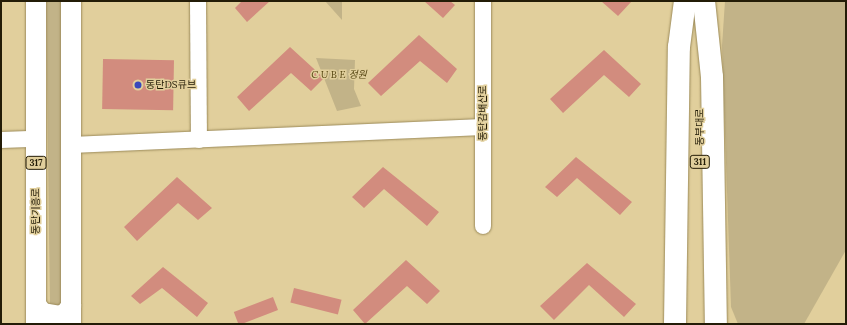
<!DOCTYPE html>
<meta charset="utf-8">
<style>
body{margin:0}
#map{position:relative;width:847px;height:325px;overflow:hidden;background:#e1cf9c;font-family:Lora,"Noto Sans KR",serif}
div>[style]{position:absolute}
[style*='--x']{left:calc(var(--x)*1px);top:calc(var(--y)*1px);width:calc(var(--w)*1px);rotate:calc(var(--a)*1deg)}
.green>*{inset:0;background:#c2b388}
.building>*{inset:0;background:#d28c7e;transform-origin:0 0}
.roads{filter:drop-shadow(0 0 1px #9b8a59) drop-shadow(0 0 1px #9b8a59)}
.minor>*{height:16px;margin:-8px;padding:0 8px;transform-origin:8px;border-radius:8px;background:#fff}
.major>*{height:20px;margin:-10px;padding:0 10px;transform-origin:10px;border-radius:10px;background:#fff}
.highway>*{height:22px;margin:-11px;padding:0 11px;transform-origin:11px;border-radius:11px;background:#fff}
.dots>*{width:11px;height:11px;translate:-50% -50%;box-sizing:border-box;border:2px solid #e1cf9c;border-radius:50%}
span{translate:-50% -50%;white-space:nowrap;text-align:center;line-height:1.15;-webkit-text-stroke:3px #e1cf9c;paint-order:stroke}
.shield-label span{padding:1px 3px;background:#e1cf9c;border:1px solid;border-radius:3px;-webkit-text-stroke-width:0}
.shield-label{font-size:9px;color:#231c07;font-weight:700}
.park-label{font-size:10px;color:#554511;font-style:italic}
.poi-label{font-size:10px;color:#231c07}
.left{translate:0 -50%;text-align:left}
.street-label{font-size:10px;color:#231c07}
.frame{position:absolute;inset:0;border:2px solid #231c07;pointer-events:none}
</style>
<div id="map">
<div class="green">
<div style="clip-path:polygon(46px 1px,62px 1px,66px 302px,61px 306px,50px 308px)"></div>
<div style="clip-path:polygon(325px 1px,342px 1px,342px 20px)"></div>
<div style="clip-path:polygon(725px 1px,846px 1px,846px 250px,804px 324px,738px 324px,731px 307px,722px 46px)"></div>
<div style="clip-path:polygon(316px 58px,355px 60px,354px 89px,361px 106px,337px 111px)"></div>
</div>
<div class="building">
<div style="clip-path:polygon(242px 1px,270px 1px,247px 22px,235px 8px)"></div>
<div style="clip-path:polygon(424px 1px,450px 1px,455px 5px,443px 18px)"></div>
<div style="clip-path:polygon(601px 1px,632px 1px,618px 16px)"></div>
<div style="clip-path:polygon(419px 35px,457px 69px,447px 83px,420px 61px,381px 96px,368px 83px)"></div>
<div style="clip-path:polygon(290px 47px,324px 78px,311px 91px,291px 73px,249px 111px,237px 97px)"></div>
<div style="clip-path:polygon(604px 50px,641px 84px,629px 97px,604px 75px,563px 113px,550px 99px)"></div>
<div style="left:103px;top:59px;width:71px;height:50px;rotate:1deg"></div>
<div style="clip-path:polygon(576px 157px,632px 202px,620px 215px,577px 178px,557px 197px,545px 187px)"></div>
<div style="clip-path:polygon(383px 167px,439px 212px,427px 226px,384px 189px,364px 208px,352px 197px)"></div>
<div style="clip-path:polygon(177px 177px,212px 208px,198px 220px,178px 203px,137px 241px,124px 227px)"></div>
<div style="clip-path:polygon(406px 260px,440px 291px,427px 304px,407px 286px,365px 324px,353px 310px)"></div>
<div style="clip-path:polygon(587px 263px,636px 304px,624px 317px,589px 285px,554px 320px,540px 306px)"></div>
<div style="clip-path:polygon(163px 267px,208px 303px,197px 317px,162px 288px,140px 304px,131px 296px)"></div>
<div style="left:294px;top:288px;width:49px;height:15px;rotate:14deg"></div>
<div style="left:273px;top:297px;width:14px;height:42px;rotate:69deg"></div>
</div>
<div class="roads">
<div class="minor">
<div style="--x:198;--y:1;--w:139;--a:89.6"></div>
<div style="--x:483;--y:1;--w:225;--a:90"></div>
<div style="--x:1;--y:140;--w:35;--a:-2"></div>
<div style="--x:71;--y:145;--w:412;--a:-2.5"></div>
</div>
<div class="major">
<div style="--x:36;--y:304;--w:11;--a:56"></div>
<div style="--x:42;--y:313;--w:18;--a:9"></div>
<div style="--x:60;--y:316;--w:7;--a:-27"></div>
<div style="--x:66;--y:313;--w:9;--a:-54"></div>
<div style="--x:36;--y:324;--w:323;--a:-90"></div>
<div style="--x:71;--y:324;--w:323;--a:-90"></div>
</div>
<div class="highway">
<div style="--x:704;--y:1;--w:76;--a:84"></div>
<div style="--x:712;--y:77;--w:247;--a:89.1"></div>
<div style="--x:675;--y:324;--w:277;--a:-89.2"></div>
<div style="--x:679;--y:47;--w:46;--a:-82.6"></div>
</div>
</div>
<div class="dots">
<div style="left:138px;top:85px;background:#3849bb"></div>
</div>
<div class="shield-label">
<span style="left:700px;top:162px">311</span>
<span style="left:36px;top:163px">317</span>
</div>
<div class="park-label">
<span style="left:339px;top:75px">C U B E 정원</span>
</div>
<div class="poi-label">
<span class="left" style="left:146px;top:85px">동탄DS큐브</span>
</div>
<div class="street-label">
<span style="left:483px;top:113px;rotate:-90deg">동탄감배산로</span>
<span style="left:700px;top:127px;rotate:-90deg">동부대로</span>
<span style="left:36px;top:211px;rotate:-90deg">동탄기흥로</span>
</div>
<div class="frame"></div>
</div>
